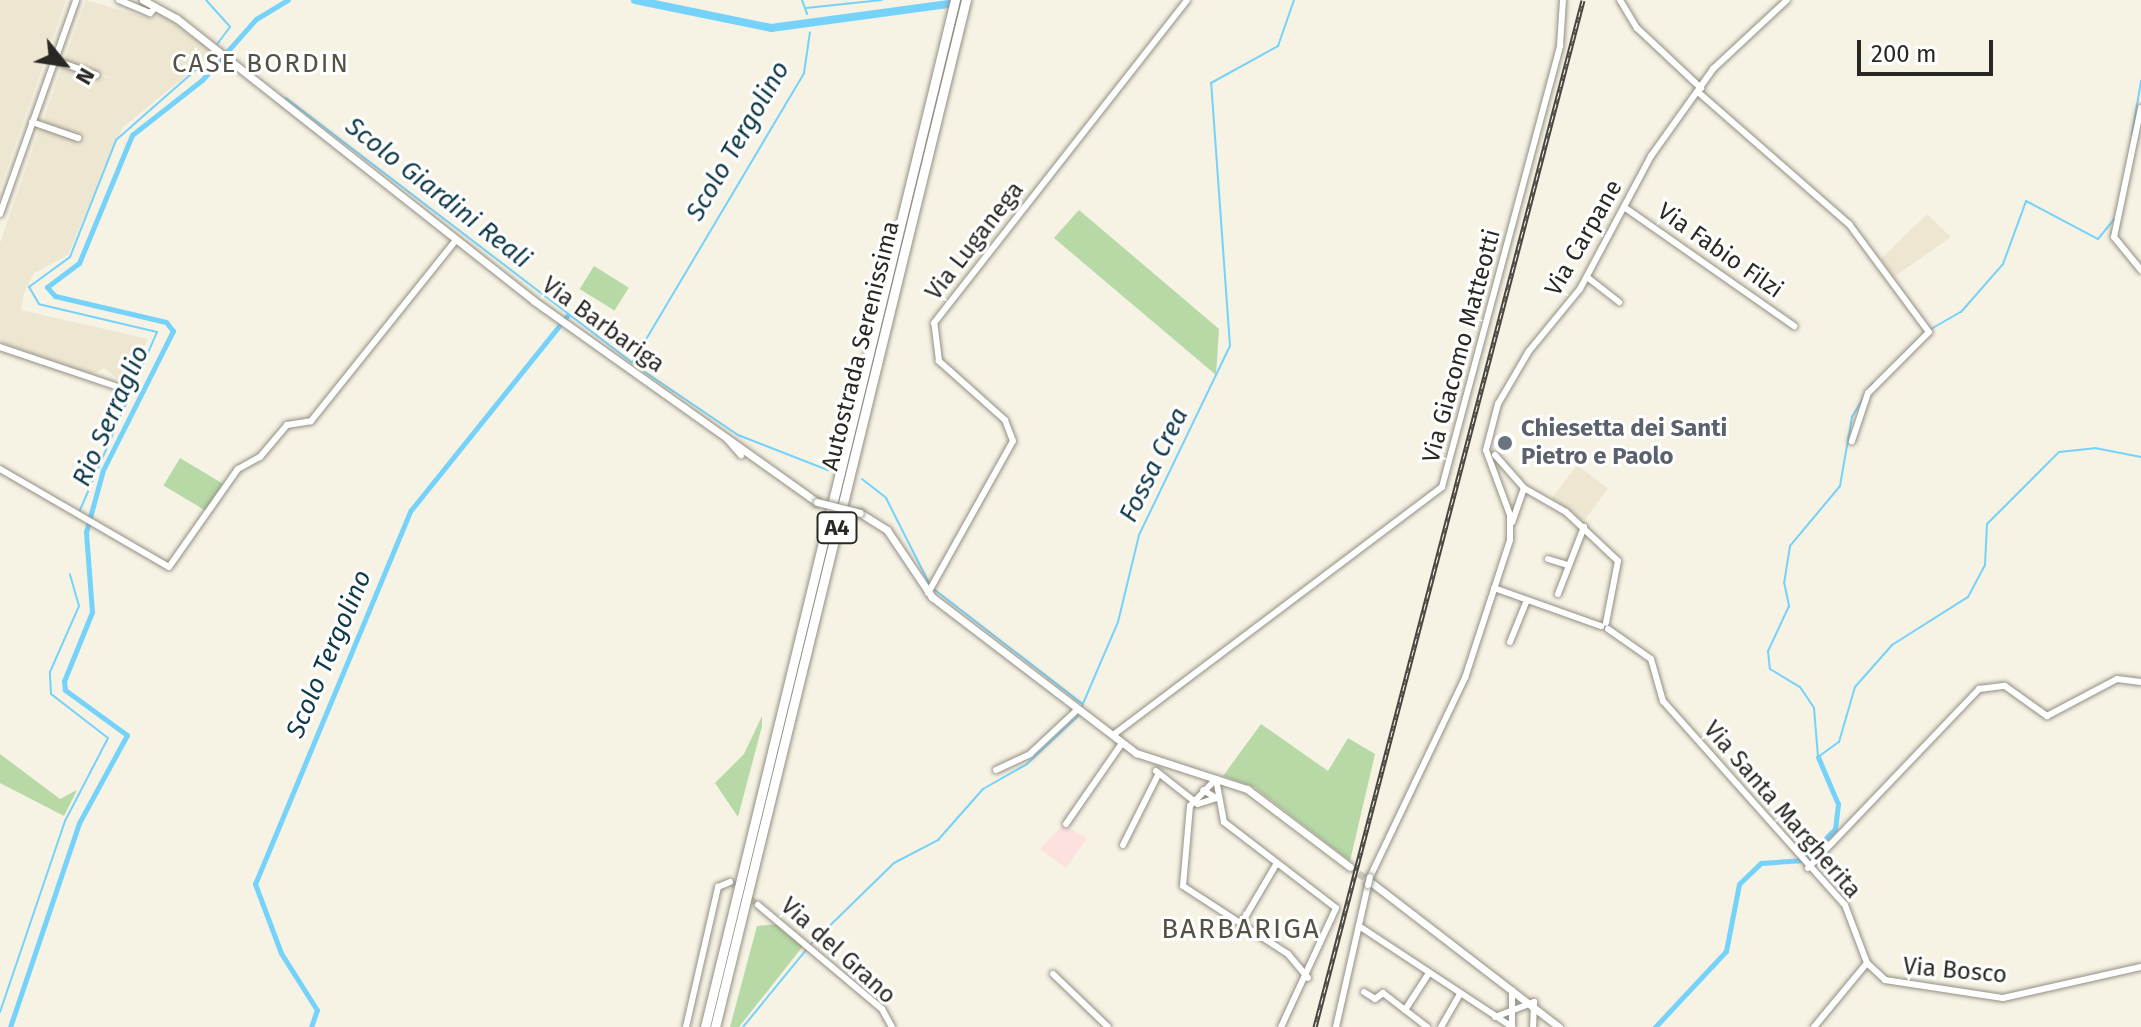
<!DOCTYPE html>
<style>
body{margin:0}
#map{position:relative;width:2141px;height:1027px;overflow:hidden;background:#f6f2e4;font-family:"Fira Sans",sans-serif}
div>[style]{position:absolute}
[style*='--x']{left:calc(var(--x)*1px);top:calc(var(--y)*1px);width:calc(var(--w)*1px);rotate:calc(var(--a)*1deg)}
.commercial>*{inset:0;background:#fce1df}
.built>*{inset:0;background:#ede6d1;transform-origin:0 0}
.green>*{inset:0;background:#b6d9a5;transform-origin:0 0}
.stream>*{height:2px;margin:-1px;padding:0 1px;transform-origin:1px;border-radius:1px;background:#75d2fa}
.canal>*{height:5px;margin:-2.5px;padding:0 2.5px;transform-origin:2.5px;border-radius:2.5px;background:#75d2fa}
.river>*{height:8px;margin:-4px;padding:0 4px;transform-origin:4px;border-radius:4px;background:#75d2fa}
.minor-tunnel>*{height:6px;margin-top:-3px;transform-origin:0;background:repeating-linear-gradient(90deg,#cdcabd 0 6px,transparent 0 9px)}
.major-tunnel>*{height:7px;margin-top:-3.5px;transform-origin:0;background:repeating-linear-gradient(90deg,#cdcabd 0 7px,transparent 0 10.5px)}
.roads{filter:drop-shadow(0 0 2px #938f83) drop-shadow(0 0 2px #938f83)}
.minor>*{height:6px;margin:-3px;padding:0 3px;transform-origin:3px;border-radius:3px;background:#fff}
.major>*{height:7px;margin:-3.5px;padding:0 3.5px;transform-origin:3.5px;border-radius:3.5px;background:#fff}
.highway>*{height:9px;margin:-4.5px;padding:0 4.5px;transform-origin:4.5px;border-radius:4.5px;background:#fff}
.rail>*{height:5px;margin-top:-2.5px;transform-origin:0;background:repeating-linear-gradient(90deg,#fff 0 6px,#48463f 0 12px);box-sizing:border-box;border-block:2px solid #48463f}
.bridges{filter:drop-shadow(0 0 2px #938f83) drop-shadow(0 0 2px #938f83)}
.minor-bridge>*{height:6px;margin:-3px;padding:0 3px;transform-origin:3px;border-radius:3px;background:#fff}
.major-bridge>*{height:7px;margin:-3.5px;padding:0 3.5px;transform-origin:3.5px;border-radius:3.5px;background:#fff}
.dots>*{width:22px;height:22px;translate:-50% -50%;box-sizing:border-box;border:4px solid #fff;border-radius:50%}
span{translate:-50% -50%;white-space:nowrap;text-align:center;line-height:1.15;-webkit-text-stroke:6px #fff;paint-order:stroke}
.shield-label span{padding:2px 6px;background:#fff;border:2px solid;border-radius:6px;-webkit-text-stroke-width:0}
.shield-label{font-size:22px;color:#2a2823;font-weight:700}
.street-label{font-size:24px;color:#2a2823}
.worship-label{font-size:24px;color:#5b616d;font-weight:700}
.left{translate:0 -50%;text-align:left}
.neighbourhood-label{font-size:26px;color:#555145;letter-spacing:2px}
.water-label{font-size:26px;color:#0e3949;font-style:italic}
.quarter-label{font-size:28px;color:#555145;letter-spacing:2px}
.north{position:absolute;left:24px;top:24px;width:80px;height:80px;-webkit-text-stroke:6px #fff;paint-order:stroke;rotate:120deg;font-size:22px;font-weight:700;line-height:32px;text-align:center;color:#2a2823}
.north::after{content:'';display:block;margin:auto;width:28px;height:36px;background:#2a2823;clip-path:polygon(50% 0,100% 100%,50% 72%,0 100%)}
.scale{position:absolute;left:1857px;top:40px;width:136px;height:36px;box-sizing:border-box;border:4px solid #2a2823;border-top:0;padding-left:10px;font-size:24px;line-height:28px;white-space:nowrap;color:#2a2823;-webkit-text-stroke:6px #fff;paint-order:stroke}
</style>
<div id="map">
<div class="commercial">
<div style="clip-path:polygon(1063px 825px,1087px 838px,1066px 868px,1040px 849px)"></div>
</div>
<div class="built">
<div style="clip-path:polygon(0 0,66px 0,0 188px)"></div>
<div style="clip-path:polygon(86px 0,151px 19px,161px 14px,214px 53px,123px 127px,68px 255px,34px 273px,24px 293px,21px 310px,148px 339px,125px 385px,104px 368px,92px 374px,0 342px,0 243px,40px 128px,78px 141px,81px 136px,43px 122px,62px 66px,116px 80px,64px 61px)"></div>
<div style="clip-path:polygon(1927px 214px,1951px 237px,1894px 277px,1881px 259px)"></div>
<div style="left:1577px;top:465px;width:39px;height:42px;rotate:37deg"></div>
</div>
<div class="green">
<div style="clip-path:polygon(1079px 210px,1219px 329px,1216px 375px,1054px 238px)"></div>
<div style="left:594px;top:266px;width:41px;height:27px;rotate:32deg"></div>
<div style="left:180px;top:458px;width:51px;height:32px;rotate:31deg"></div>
<div style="clip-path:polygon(762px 716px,762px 726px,738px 817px,715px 783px,744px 754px)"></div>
<div style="clip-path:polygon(1261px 724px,1328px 771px,1348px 738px,1375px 754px,1350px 861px,1254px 787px,1223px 776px)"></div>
<div style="clip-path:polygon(0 754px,60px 799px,77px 790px,64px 816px,0 783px)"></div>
<div style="clip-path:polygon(778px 924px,803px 946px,739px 1027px,730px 1027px,757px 926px)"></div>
</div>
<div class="stream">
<div style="--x:206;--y:0;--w:36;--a:48"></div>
<div style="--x:230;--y:27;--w:21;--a:127"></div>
<div style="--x:802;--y:0;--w:15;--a:70"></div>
<div style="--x:806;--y:8;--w:76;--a:-6"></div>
<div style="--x:286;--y:98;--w:436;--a:37.4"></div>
<div style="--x:632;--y:363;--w:337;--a:-59.3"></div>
<div style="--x:804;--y:73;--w:41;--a:-81.7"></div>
<div style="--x:2132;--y:135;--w:55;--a:-80.5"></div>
<div style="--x:1931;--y:329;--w:34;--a:-30"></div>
<div style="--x:1961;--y:312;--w:64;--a:-48.8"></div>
<div style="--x:2003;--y:264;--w:67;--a:-69.9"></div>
<div style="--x:2026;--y:201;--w:81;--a:27.8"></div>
<div style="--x:2098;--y:239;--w:26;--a:-51"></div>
<div style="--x:1895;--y:363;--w:33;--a:-46"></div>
<div style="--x:639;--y:368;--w:120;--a:34.1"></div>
<div style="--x:738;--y:435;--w:97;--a:21.3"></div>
<div style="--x:1873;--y:383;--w:40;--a:122"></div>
<div style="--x:1852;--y:417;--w:70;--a:99.9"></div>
<div style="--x:1840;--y:486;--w:78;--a:129.8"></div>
<div style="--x:1790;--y:546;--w:36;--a:99"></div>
<div style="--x:1784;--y:582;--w:25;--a:78"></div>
<div style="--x:1789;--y:606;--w:50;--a:115"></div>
<div style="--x:1768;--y:651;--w:18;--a:84"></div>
<div style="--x:1770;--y:669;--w:35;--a:31"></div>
<div style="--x:1800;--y:687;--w:25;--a:56"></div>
<div style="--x:1814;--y:708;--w:49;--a:85.3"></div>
<div style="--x:1818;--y:757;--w:26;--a:-36"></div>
<div style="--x:1839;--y:742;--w:57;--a:-73.8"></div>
<div style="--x:1855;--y:687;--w:56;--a:-48.6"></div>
<div style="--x:1892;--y:645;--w:90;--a:-32.3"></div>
<div style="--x:1968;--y:597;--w:36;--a:-62"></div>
<div style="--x:1985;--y:565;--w:41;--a:-87.2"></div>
<div style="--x:1987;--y:524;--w:102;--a:-45"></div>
<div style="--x:2059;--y:452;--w:36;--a:-6"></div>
<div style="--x:2095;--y:448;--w:47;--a:11.1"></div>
<div style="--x:862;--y:479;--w:31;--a:38"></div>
<div style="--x:886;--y:498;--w:95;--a:63.2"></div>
<div style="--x:80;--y:510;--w:194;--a:-66.6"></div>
<div style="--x:157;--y:332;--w:121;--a:-166.7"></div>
<div style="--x:39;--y:304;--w:20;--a:-120"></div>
<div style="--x:29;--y:287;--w:51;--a:-36.2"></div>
<div style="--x:70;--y:257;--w:126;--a:-68.5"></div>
<div style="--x:116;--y:140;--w:111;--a:-41.3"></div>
<div style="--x:935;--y:590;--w:185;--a:37.7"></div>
<div style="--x:1082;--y:706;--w:91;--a:-66.8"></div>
<div style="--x:1118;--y:622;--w:89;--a:-76.4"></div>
<div style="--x:1139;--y:535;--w:210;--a:-64.3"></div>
<div style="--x:1230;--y:346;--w:264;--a:-94.1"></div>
<div style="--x:1211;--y:83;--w:77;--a:-28.9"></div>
<div style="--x:1278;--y:46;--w:49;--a:-70.8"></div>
<div style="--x:810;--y:945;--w:117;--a:-44.3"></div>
<div style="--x:894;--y:863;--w:50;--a:-27.6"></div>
<div style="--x:938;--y:840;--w:68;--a:-48.6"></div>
<div style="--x:983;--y:789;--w:51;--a:-29.6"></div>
<div style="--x:1027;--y:764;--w:69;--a:-43.2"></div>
<div style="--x:0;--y:1012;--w:202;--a:-71.2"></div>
<div style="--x:65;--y:821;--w:93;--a:-62.6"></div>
<div style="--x:108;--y:738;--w:72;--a:-142.3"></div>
<div style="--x:51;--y:694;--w:22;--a:-93"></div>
<div style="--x:50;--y:672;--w:72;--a:-66.3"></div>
<div style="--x:79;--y:606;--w:33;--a:-106"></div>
<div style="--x:743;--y:1027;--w:99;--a:-50.7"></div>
</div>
<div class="canal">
<div style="--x:565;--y:318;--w:3;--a:-45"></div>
<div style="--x:10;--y:1027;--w:215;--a:-71.3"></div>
<div style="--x:79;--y:823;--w:100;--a:-61.4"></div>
<div style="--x:127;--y:735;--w:77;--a:-144"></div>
<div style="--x:65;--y:690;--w:9;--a:-96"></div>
<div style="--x:64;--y:681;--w:74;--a:-67.9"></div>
<div style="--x:92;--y:612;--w:80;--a:-94.3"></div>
<div style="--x:86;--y:532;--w:64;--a:-74.7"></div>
<div style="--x:103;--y:470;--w:156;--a:-63.3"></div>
<div style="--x:173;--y:331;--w:11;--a:-128"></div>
<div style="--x:166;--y:322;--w:114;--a:-166.8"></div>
<div style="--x:55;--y:296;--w:12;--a:-132"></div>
<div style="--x:47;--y:287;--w:40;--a:-37"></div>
<div style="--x:79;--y:263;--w:139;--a:-67.5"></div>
<div style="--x:132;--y:135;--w:89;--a:-38.2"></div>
<div style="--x:202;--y:80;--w:81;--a:-48.5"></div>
<div style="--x:256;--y:19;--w:37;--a:-31"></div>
<div style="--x:311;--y:1027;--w:18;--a:-71"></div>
<div style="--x:317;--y:1010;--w:67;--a:-122.3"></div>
<div style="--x:281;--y:953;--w:74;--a:-110.6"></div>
<div style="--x:255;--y:884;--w:405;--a:-67.4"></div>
<div style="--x:411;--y:510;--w:236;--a:-51.2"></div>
<div style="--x:1655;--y:1027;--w:104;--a:-46.9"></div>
<div style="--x:1726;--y:951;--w:68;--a:-79"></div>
<div style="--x:1739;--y:884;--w:30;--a:-44"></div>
<div style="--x:1761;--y:863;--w:43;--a:-4"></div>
<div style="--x:1804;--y:860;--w:44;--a:-45"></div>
<div style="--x:1835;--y:829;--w:25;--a:-83"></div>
<div style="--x:1838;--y:804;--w:51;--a:-113.1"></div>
</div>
<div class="river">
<div style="--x:635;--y:0;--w:139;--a:11.6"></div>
<div style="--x:771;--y:28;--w:188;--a:-7.7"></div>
</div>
<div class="minor-tunnel">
<div style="--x:730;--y:882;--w:36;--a:39"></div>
</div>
<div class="major-tunnel">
<div style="--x:1350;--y:867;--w:27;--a:36"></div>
</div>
<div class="roads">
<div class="minor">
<div style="--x:119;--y:0;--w:34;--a:23"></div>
<div style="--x:150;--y:13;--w:8;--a:-45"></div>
<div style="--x:1620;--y:0;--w:33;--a:59"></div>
<div style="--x:1637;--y:28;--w:88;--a:43.2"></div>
<div style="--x:54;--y:60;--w:45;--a:19.7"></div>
<div style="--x:1698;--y:92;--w:201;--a:41.2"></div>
<div style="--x:1849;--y:224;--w:134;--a:53.5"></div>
<div style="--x:1929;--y:332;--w:86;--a:135"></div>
<div style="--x:1868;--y:393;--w:51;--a:108.4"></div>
<div style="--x:2141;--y:108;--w:132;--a:101.8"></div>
<div style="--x:2114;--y:237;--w:43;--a:50.7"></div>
<div style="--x:32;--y:122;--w:49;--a:19.2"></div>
<div style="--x:1624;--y:207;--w:208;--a:35"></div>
<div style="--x:0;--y:214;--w:227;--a:-70.4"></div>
<div style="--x:1587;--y:277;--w:41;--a:38"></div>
<div style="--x:0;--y:347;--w:128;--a:18.7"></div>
<div style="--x:726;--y:438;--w:23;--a:49"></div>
<div style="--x:1495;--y:455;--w:44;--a:48.7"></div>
<div style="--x:1524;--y:488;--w:36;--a:109"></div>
<div style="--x:0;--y:469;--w:195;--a:30.1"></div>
<div style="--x:169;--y:567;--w:120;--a:-54.9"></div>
<div style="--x:238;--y:469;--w:25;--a:-29"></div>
<div style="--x:260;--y:457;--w:42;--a:-49.8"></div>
<div style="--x:287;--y:425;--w:24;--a:-9"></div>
<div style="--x:311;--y:421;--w:232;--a:-51.3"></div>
<div style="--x:1524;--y:488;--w:48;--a:29.7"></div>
<div style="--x:1566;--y:512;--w:71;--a:43.3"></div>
<div style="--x:1618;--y:561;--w:63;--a:101"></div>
<div style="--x:1548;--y:559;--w:21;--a:17"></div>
<div style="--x:1494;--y:588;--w:114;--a:19.6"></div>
<div style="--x:928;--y:593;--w:174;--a:-60.8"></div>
<div style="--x:1013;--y:441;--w:22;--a:-111"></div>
<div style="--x:1005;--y:420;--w:89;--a:-138.2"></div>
<div style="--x:939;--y:361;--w:38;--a:-97"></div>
<div style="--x:934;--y:323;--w:410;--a:-51.9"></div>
<div style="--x:1558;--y:594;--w:72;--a:-68.8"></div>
<div style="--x:1608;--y:629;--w:52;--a:34.9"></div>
<div style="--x:1651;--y:659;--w:44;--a:74.1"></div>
<div style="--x:1663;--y:701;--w:273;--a:48.3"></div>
<div style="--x:1845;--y:905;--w:62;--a:69.2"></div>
<div style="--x:1867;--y:963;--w:25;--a:43"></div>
<div style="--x:1885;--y:980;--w:119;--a:8.7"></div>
<div style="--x:2003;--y:998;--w:141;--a:-12.7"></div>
<div style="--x:1510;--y:642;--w:45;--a:-68"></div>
<div style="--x:1113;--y:735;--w:412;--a:-37"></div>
<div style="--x:1442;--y:487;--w:457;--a:-75"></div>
<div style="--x:1560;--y:46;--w:46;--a:-86.3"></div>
<div style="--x:996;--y:770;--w:38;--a:-25"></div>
<div style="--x:1030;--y:754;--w:66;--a:-43.2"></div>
<div style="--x:1156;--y:771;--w:53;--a:38.2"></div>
<div style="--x:1198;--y:804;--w:19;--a:-18"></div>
<div style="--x:1216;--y:798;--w:15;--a:-148"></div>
<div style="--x:1216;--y:779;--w:44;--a:79.5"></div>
<div style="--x:1224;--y:822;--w:141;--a:37.5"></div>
<div style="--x:1336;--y:908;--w:131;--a:114.8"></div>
<div style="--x:1216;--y:779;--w:37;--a:134"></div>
<div style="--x:1190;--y:806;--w:80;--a:95"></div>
<div style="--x:1183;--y:886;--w:125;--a:32.9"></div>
<div style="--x:1288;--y:954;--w:31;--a:50"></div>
<div style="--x:1066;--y:824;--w:98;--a:-55.3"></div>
<div style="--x:1123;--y:845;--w:80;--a:-63.4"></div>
<div style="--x:1808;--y:868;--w:248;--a:-46.3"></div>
<div style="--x:1979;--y:689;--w:26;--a:-7"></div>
<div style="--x:2005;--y:686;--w:52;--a:35.5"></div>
<div style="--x:2047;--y:716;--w:79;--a:-27.9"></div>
<div style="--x:2117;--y:679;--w:24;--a:7"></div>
<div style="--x:1370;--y:877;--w:221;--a:-64.5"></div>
<div style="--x:1465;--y:678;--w:145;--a:-71.9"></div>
<div style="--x:1510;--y:540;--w:25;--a:-90"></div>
<div style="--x:1510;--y:515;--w:69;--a:-110.3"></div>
<div style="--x:1486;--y:450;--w:48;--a:-75.4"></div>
<div style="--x:1498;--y:404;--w:61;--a:-59.7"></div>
<div style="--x:1529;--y:351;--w:80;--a:-50.6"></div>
<div style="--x:1580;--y:289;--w:151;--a:-61.9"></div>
<div style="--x:1651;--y:156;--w:107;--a:-54.5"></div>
<div style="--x:1713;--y:69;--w:101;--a:-43"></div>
<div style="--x:758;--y:905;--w:162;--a:40"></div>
<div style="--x:882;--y:1009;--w:21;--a:61"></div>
<div style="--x:1244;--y:919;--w:65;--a:-59.5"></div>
<div style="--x:1362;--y:928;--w:180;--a:33.4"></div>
<div style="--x:1053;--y:974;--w:76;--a:43.9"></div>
<div style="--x:1364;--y:992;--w:13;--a:32"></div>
<div style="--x:1375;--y:999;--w:10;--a:-37"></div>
<div style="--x:1383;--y:993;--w:56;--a:37.7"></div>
<div style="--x:1405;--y:1010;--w:44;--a:-57"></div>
<div style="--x:1495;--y:1017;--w:42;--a:-21"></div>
<div style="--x:1534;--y:1002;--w:25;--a:92"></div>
<div style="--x:686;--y:1027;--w:144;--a:-77.1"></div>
<div style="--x:718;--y:887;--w:13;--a:-23"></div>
<div style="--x:1336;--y:1027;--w:146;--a:-77.3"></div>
<div style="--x:1441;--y:1027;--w:38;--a:-60"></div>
<div style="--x:1512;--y:1027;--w:37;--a:-90"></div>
<div style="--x:1814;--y:1027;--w:83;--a:-50.4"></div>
</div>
<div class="major">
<div style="--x:143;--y:0;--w:38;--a:29"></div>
<div style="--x:176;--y:18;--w:456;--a:38.3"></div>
<div style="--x:534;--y:301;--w:347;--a:35.4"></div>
<div style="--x:860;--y:513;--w:32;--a:32"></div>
<div style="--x:887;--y:530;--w:81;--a:56.1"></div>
<div style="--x:932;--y:597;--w:257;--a:37.4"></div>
<div style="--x:1136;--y:753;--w:117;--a:18"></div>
<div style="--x:1247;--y:789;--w:129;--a:37.1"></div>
<div style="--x:1372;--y:883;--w:236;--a:37.6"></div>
</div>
<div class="highway">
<div style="--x:705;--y:1027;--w:1057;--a:-76.32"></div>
<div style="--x:715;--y:1027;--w:1057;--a:-76.27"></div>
</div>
</div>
<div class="rail">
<div style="--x:1315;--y:1027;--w:1061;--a:-75.37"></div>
</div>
<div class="bridges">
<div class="minor-bridge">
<div style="--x:1368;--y:885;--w:8;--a:-76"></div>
</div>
<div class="major-bridge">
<div style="--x:817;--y:502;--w:44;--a:14.3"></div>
</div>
</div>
<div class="dots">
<div style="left:1505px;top:443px;background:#6b7280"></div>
</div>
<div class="shield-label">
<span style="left:837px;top:528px">A4</span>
</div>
<div class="street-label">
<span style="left:1584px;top:238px;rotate:-60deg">Via Carpane</span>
<span style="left:975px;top:241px;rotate:-52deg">Via Luganega</span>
<span style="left:1720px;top:251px;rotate:35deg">Via Fabio Filzi</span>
<span style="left:603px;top:325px;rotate:36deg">Via Barbariga</span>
<span style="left:861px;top:346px;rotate:-76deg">Autostrada Serenissima</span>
<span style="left:1462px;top:346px;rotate:-75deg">Via Giacomo Matteotti</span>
<span style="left:1782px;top:810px;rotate:49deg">Via Santa Margherita</span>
<span style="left:838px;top:951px;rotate:42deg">Via del Grano</span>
<span style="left:1955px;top:971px;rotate:5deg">Via Bosco</span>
</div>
<div class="worship-label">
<span class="left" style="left:1521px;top:443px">Chiesetta dei Santi<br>Pietro e Paolo</span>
</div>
<div class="neighbourhood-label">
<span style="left:261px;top:64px">CASE BORDIN</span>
</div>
<div class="water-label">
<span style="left:738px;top:141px;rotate:-60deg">Scolo Tergolino</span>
<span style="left:438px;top:193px;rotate:38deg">Scolo Giardini Reali</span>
<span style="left:111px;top:416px;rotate:-66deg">Rio Serraglio</span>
<span style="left:1154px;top:465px;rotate:-64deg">Fossa Crea</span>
<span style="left:329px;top:654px;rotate:-67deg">Scolo Tergolino</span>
</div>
<div class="quarter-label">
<span style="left:1241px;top:929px">BARBARIGA</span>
</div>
<div class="north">N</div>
<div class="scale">200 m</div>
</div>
